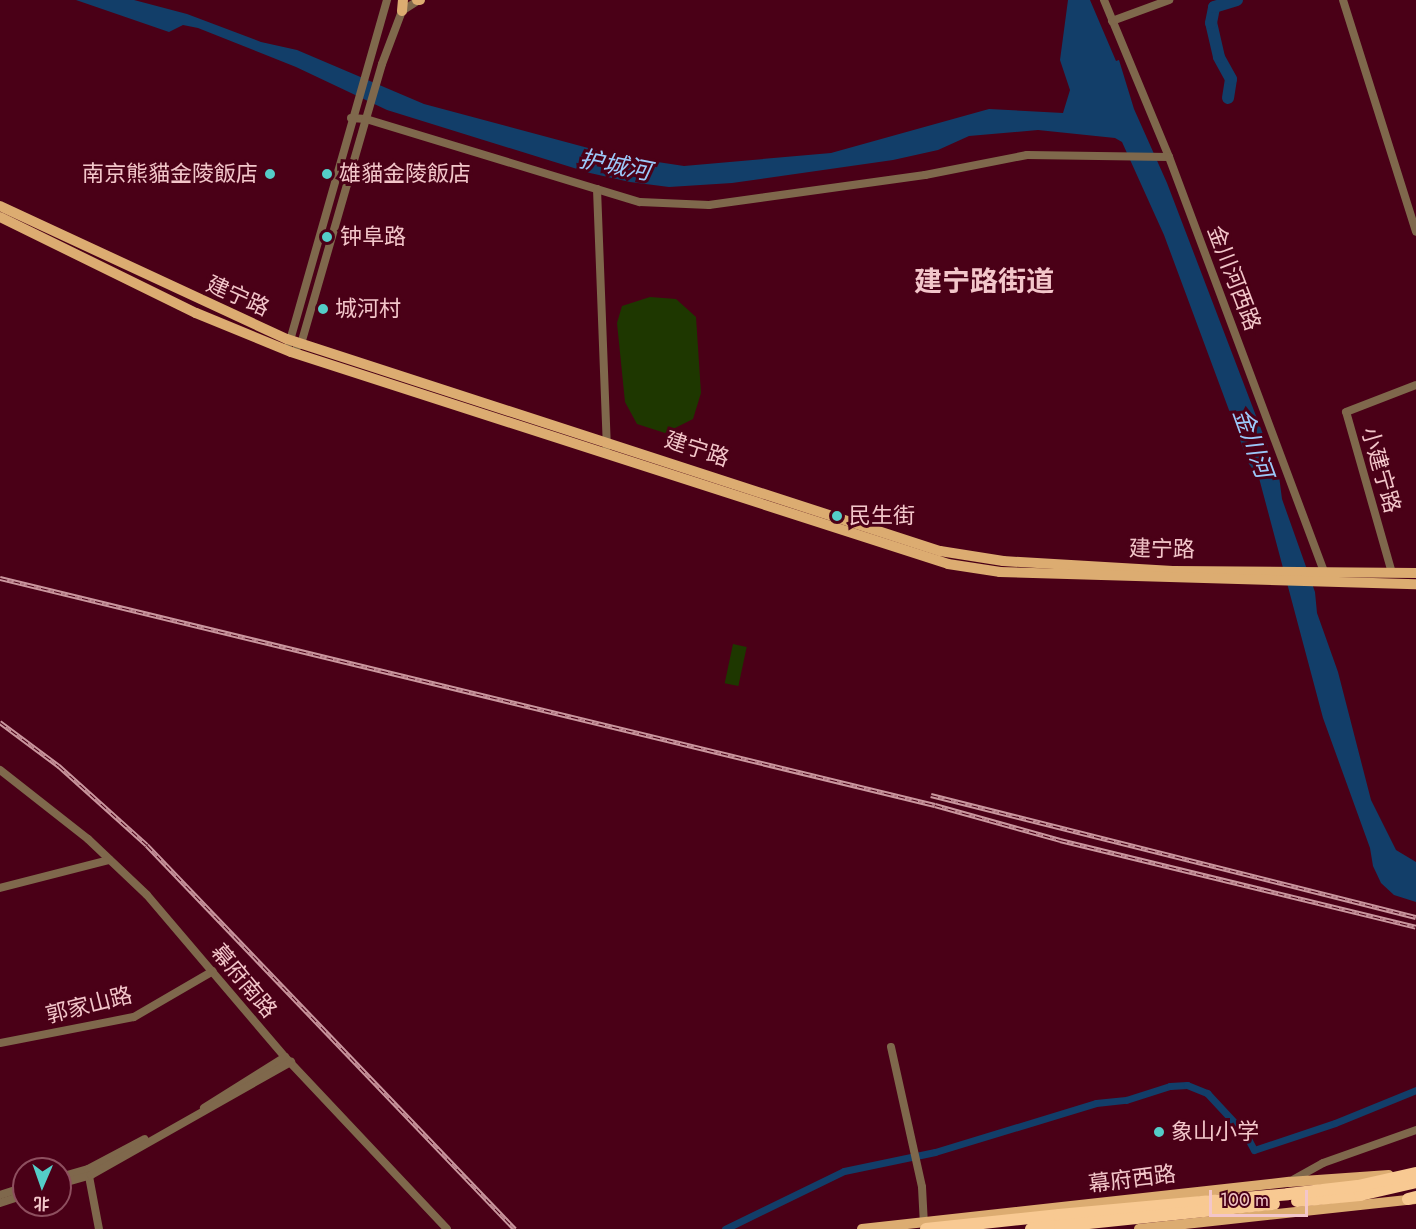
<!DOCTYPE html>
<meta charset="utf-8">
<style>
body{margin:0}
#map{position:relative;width:1416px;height:1229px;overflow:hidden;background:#4a0017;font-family:Jost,"Noto Sans SC",sans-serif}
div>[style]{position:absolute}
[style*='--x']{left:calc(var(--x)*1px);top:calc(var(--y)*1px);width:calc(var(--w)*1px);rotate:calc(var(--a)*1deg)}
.green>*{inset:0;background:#1e3700;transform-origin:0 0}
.water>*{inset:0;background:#123e69}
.canal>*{height:7px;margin:-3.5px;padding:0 3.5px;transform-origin:3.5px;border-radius:3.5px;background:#123e69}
.river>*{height:12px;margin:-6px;padding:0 6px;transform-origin:6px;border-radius:6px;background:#123e69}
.minor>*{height:8px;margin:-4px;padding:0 4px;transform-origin:4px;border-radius:4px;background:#7f684c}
.major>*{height:10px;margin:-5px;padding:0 5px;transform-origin:5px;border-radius:5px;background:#dcac71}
.highway>*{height:12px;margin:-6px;padding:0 6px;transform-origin:6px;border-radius:6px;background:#f8c992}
.rail>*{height:4.5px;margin-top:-2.25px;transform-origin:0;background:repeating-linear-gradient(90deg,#4a0017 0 7px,#ca969e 0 14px);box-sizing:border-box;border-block:2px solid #ca969e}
.minor-bridge>*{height:8px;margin:-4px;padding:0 4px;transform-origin:4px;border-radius:4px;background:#7f684c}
.highway-bridge>*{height:12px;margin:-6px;padding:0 6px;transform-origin:6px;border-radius:6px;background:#f8c992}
.dots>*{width:16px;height:16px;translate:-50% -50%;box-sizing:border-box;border:3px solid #4a0017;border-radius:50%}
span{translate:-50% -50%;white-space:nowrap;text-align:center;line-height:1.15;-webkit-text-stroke:6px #4a0017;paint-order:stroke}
.poi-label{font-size:22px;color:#f3c6ca}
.right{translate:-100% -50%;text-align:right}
.left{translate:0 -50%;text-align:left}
.street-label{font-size:22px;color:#f3c6ca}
.water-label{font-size:24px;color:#9cc9fa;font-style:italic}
.district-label{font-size:28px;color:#f3c6ca;font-weight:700}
.north{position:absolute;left:12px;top:1157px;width:60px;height:60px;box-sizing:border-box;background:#4a0017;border:2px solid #8e4f5f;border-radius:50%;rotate:182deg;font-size:16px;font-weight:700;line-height:24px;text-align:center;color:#f3c6ca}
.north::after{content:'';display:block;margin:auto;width:21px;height:27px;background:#54cdc8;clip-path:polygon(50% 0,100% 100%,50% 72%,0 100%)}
.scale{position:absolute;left:1209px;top:1190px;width:99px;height:27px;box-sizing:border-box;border:3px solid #f3c6ca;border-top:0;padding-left:8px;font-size:18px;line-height:21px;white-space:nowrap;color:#f3c6ca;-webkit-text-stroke:4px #4a0017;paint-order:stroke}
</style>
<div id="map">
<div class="green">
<div style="clip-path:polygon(650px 297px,676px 299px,696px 317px,701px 393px,693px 419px,665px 433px,637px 424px,625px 402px,617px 323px,622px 306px)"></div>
<div style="left:733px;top:644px;width:14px;height:40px;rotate:12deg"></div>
</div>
<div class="water">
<div style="clip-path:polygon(76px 0,134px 0,187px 14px,261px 42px,297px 50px,424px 104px,618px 156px,684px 166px,831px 153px,989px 109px,1063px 113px,1070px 90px,1060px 60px,1068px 0,1090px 0,1116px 61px,1119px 60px,1134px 109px,1167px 183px,1279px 476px,1282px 499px,1315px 592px,1317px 613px,1338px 672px,1371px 800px,1396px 850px,1416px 862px,1416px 902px,1394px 895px,1381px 883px,1373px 866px,1370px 848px,1323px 718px,1259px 478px,1249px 464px,1164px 235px,1122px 142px,1115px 138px,1038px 130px,969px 136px,938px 150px,893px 160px,732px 183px,669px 187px,630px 182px,590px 173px,387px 110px,296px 67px,198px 28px,183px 25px,169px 32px)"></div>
</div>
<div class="canal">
<div style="--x:725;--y:1229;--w:132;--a:-26"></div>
<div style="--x:844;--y:1171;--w:93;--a:-11.8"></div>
<div style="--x:935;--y:1152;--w:168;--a:-16.9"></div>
<div style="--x:1096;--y:1103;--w:30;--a:-6"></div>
<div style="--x:1126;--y:1100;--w:46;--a:-17.7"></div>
<div style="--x:1170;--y:1086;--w:17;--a:-3"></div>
<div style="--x:1187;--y:1085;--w:22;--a:22"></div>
<div style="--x:1207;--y:1093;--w:57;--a:47.1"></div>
<div style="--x:1246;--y:1135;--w:17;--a:62"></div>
<div style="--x:1254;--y:1150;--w:85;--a:-18.4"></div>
<div style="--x:1335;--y:1123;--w:87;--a:-22.2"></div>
</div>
<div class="river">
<div style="--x:1228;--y:98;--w:19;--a:-81"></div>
<div style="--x:1231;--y:79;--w:25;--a:-119"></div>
<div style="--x:1219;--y:57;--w:35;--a:-103"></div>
<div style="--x:1211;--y:23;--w:16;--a:-79"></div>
<div style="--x:1214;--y:7;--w:24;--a:-17"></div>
</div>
<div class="minor">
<div style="--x:1104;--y:0;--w:170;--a:67.5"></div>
<div style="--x:1169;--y:157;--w:442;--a:69.5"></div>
<div style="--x:1343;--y:0;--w:243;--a:72.5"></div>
<div style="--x:1112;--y:21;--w:61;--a:-20.2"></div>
<div style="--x:382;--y:64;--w:57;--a:-69.3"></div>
<div style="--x:402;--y:11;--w:20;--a:-33"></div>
<div style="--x:351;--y:118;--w:15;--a:4"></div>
<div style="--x:366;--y:119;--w:286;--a:16.9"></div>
<div style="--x:640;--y:202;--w:69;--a:2.5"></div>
<div style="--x:709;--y:205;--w:218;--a:-7.9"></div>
<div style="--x:925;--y:175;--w:104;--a:-11.1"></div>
<div style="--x:1027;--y:155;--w:142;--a:0.8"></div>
<div style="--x:597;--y:189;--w:258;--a:87.8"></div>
<div style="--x:289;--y:344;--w:358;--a:-74.1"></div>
<div style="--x:297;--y:347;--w:5;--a:-37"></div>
<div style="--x:301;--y:344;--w:234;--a:-73.9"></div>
<div style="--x:1392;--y:573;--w:167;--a:-105.9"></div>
<div style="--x:1346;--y:412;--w:75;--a:-21.1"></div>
<div style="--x:0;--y:770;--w:112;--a:38.1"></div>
<div style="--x:88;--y:839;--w:81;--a:43.5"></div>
<div style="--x:147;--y:895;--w:213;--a:49.6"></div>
<div style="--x:285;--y:1057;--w:236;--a:46.7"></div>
<div style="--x:0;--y:888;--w:113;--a:-14.4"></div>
<div style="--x:0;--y:1043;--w:136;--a:-11"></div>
<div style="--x:134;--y:1017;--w:91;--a:-30.2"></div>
<div style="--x:891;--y:1047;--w:143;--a:77.5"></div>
<div style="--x:922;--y:1187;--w:34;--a:87"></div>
<div style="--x:204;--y:1108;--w:96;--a:-32.2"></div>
<div style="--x:88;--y:1171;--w:59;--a:79.3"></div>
<div style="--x:60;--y:1177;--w:29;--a:-16"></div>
<div style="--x:88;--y:1169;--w:64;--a:-27.8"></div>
<div style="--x:1289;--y:1182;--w:39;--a:-29"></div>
<div style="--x:1323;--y:1163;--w:99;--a:-19.5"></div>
<div style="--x:60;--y:1184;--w:32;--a:-16"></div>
<div style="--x:91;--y:1175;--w:230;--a:-29.5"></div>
<div style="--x:0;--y:1195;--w:25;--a:-18"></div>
<div style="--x:0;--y:1203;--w:25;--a:-18"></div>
</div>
<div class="major">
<div style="--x:417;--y:0;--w:3;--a:0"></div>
<div style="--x:402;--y:11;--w:11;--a:-85"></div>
<div style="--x:0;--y:206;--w:316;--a:24.9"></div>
<div style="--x:287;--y:339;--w:687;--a:17.99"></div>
<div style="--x:940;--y:551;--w:64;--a:9"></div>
<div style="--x:1003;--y:561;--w:170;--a:3.4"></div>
<div style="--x:1173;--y:571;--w:243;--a:0.5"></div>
<div style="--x:0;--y:217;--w:218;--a:26.1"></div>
<div style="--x:196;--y:313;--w:103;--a:22.3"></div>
<div style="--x:291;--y:352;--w:690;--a:17.88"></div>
<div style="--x:948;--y:564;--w:53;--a:8.7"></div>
<div style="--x:1000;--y:572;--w:416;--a:1.7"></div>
<div style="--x:862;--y:1229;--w:430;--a:-6.3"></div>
<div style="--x:1289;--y:1182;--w:100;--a:-4"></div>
<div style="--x:1139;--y:1229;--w:279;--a:-6.2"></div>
</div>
<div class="highway">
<div style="--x:1408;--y:1199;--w:8;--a:-14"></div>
<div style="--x:926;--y:1229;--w:134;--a:-6"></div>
<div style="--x:1031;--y:1229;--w:29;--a:-6"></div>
</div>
<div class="rail">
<div style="--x:0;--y:578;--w:962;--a:13.65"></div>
<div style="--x:935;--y:805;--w:130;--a:15.6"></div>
<div style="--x:1060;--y:840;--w:366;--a:13.7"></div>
<div style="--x:0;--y:722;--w:74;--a:36.7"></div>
<div style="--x:59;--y:766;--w:118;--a:41.9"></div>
<div style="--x:147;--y:845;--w:532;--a:46.22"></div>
<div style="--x:931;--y:795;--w:500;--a:14.12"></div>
</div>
<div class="minor-bridge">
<div style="--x:366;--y:119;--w:57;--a:-73.8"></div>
</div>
<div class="highway-bridge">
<div style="--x:1297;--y:1201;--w:63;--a:-5.4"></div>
<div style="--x:1360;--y:1195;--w:57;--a:-13.1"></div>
<div style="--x:1059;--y:1215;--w:230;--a:-5.2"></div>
<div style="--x:1288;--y:1194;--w:70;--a:-6.5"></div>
<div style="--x:1358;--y:1186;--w:59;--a:-12.6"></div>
<div style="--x:1060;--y:1226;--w:215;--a:-5.9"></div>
</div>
<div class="dots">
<div style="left:270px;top:174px;background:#54cdc8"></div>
<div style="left:327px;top:174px;background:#54cdc8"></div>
<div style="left:327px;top:237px;background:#54cdc8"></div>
<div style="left:323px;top:309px;background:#54cdc8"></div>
<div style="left:837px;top:516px;background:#54cdc8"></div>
<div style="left:1159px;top:1132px;background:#54cdc8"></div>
</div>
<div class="poi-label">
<span class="right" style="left:258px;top:174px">南京熊貓金陵飯店</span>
<span class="left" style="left:339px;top:174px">雄貓金陵飯店</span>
<span class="left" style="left:340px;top:237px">钟阜路</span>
<span class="left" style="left:335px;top:309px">城河村</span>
<span class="left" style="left:849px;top:516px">民生街</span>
<span class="left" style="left:1171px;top:1132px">象山小学</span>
</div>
<div class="street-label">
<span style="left:1234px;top:278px;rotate:69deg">金川河西路</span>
<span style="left:238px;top:296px;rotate:24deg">建宁路</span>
<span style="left:697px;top:449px;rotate:18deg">建宁路</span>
<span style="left:1381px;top:470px;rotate:74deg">小建宁路</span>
<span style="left:1162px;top:549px;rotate:1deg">建宁路</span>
<span style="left:244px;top:981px;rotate:50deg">幕府南路</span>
<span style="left:89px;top:1005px;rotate:-14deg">郭家山路</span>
<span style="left:1132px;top:1179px;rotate:-7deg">幕府西路</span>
</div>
<div class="water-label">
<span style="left:615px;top:165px;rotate:11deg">护城河</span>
<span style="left:1253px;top:443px;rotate:70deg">金川河</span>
</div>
<div class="district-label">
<span style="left:984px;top:282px">建宁路街道</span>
</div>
<div class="north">北</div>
<div class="scale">100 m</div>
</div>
